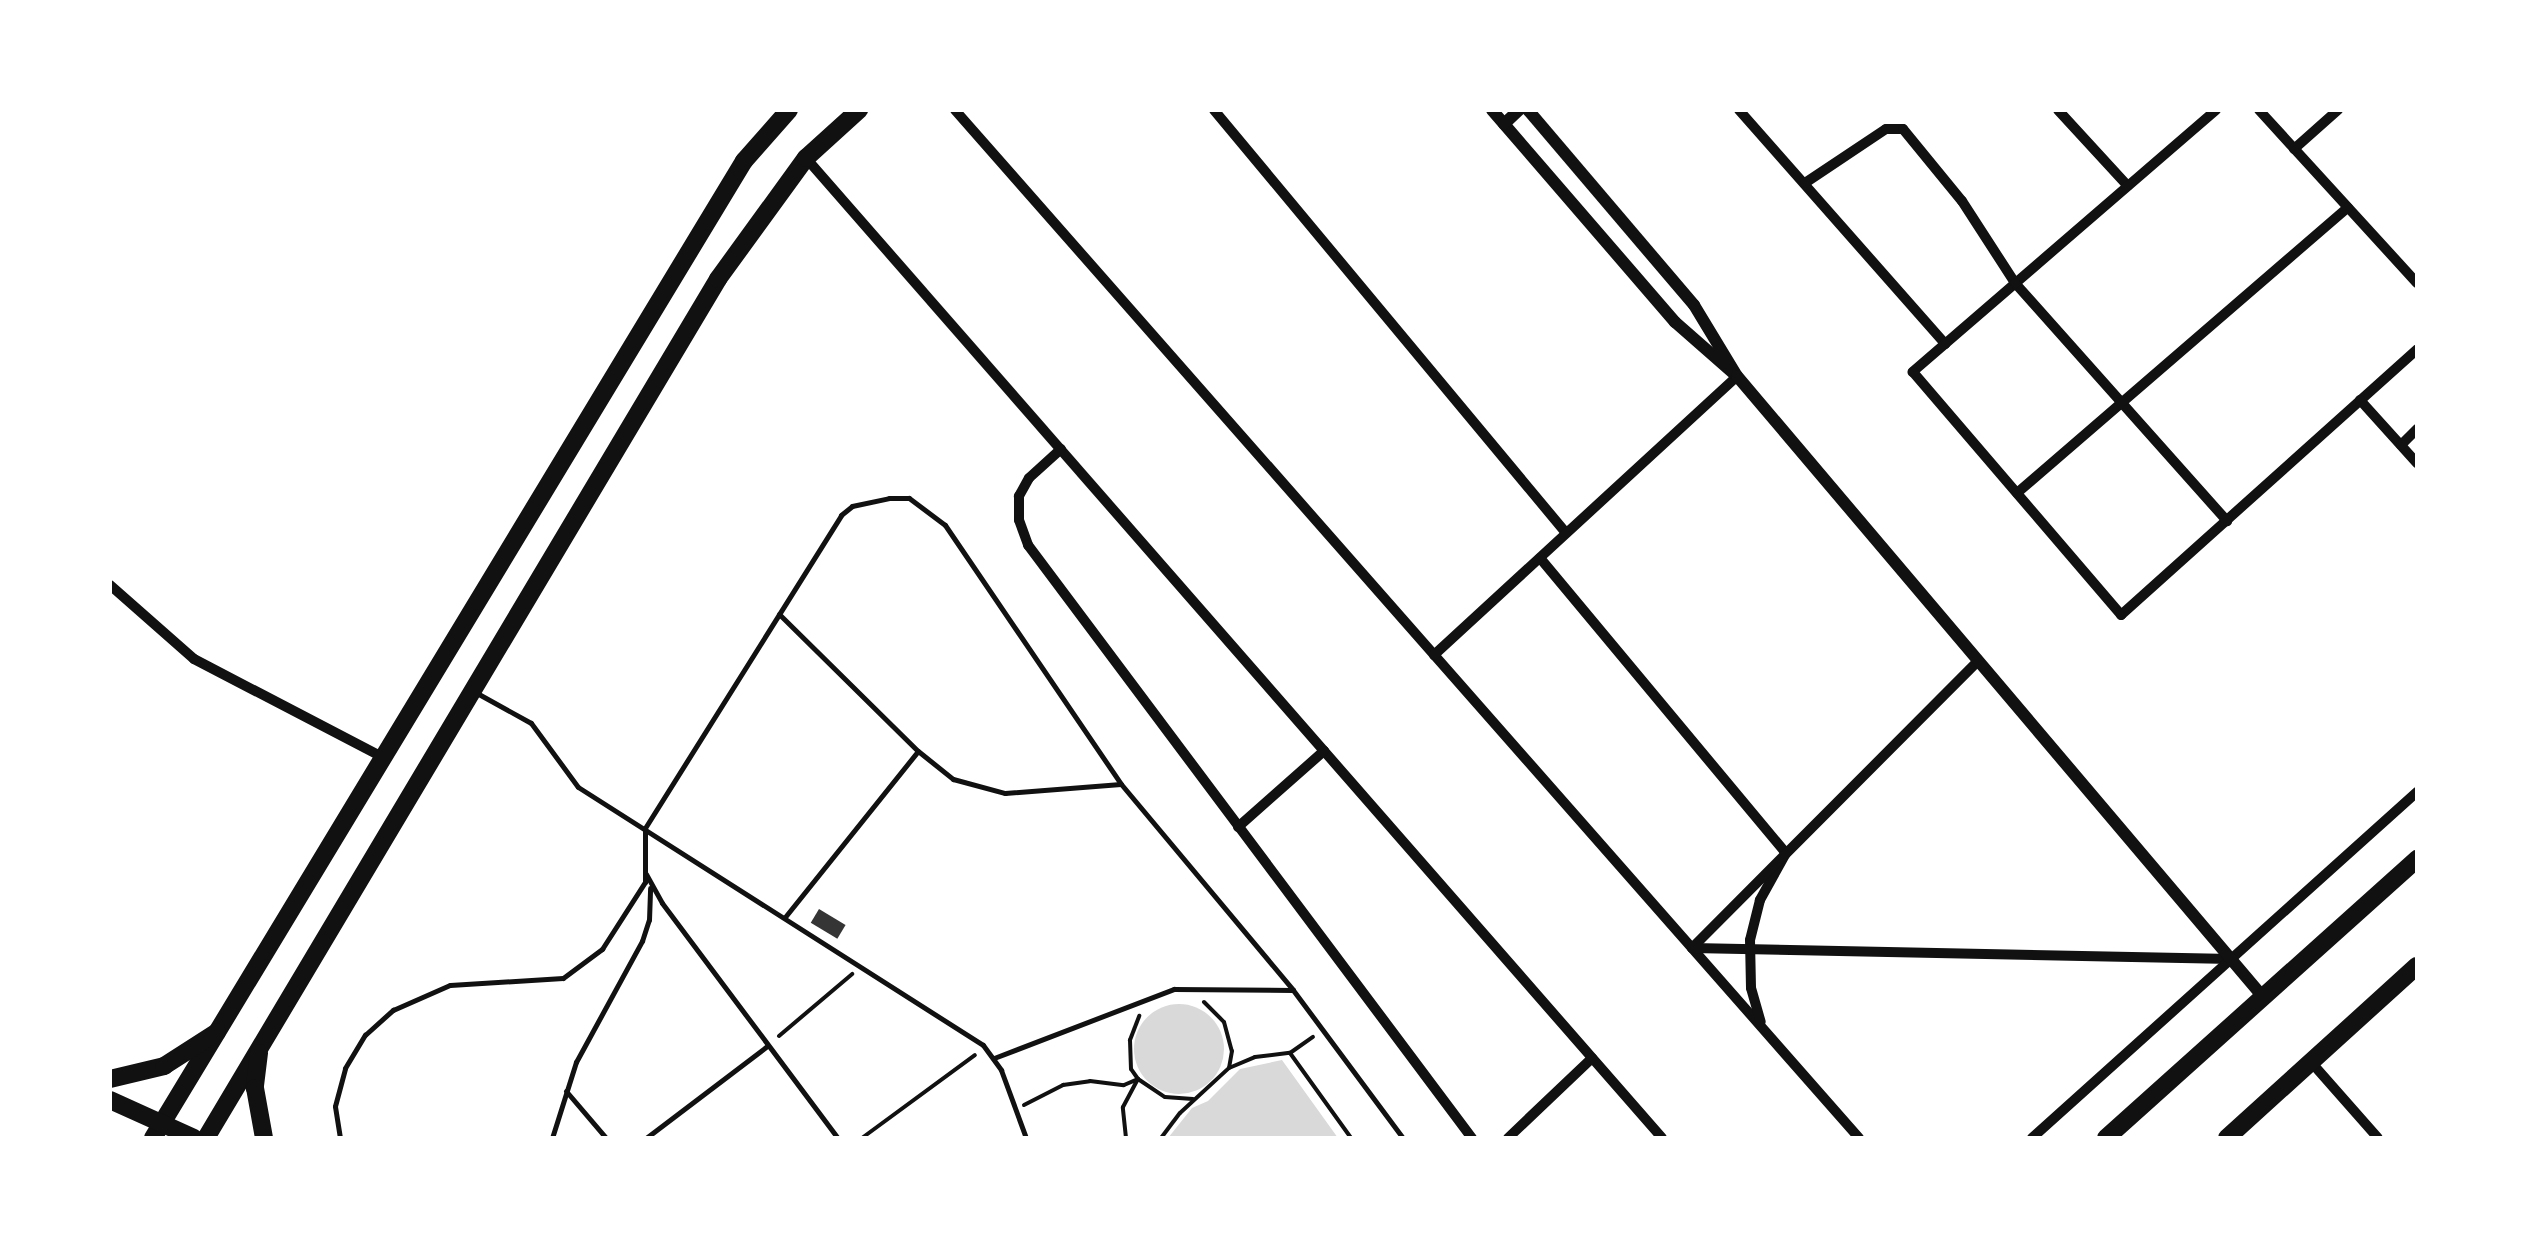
<!DOCTYPE html>
<style>
body{margin:0}
#map{position:relative;width:2527px;height:1248px;overflow:hidden;background:#fff;font-family:"DejaVu Sans",sans-serif}
div>[style]{position:absolute}
[style*='--x']{left:calc(var(--x)*1px);top:calc(var(--y)*1px);width:calc(var(--w)*1px);rotate:calc(var(--a)*1deg)}
.water>*{inset:0;background:#d9d9d9}
.round{border-radius:50%}
.building>*{inset:0;background:#353535;transform-origin:0 0}
.path>*{height:4px;margin:-2px;padding:0 2px;transform-origin:2px;border-radius:2px;background:#111}
.service>*{height:5px;margin:-2.5px;padding:0 2.5px;transform-origin:2.5px;border-radius:2.5px;background:#111}
.minor>*{height:10px;margin:-5px;padding:0 5px;transform-origin:5px;border-radius:5px;background:#111}
.tertiary>*{height:12px;margin:-6px;padding:0 6px;transform-origin:6px;border-radius:6px;background:#111}
.primary>*{height:18px;margin:-9px;padding:0 9px;transform-origin:9px;border-radius:9px;background:#111}
.trunk>*{height:18px;margin:-9px;padding:0 9px;transform-origin:9px;border-radius:9px;background:#111}
span{translate:-50% -50%;white-space:nowrap;text-align:center;line-height:1.15;-webkit-text-stroke:8px #fff;paint-order:stroke}
.frame{position:absolute;inset:0;border:112px solid #fff;pointer-events:none}
</style>
<div id="map">
<div class="water">
<div class="round" style="left:1134px;top:1004px;width:90px;height:90px"></div>
<div style="clip-path:polygon(1282px 1060px,1338px 1138px,1168px 1138px,1192px 1108px,1208px 1101px,1240px 1069px)"></div>
</div>
<div class="building">
<div style="left:819px;top:909px;width:31px;height:16px;rotate:31deg"></div>
</div>
<div class="path">
<div style="--x:1204;--y:1002;--w:28;--a:45"></div>
<div style="--x:1224;--y:1022;--w:30;--a:75"></div>
<div style="--x:1232;--y:1051;--w:17;--a:100"></div>
<div style="--x:779;--y:1036;--w:96;--a:-40.3"></div>
<div style="--x:1290;--y:1053;--w:105;--a:54.3"></div>
<div style="--x:1024;--y:1105;--w:44;--a:-27.1"></div>
<div style="--x:1063;--y:1085;--w:27;--a:-8"></div>
<div style="--x:1090;--y:1081;--w:34;--a:7"></div>
<div style="--x:1124;--y:1085;--w:15;--a:-23"></div>
<div style="--x:1138;--y:1079;--w:32;--a:34"></div>
<div style="--x:1165;--y:1097;--w:28;--a:4"></div>
<div style="--x:862;--y:1138;--w:140;--a:-36.3"></div>
<div style="--x:1126;--y:1138;--w:31;--a:-96"></div>
<div style="--x:1123;--y:1107;--w:32;--a:-62"></div>
<div style="--x:1138;--y:1079;--w:12;--a:-125"></div>
<div style="--x:1131;--y:1069;--w:29;--a:-92"></div>
<div style="--x:1130;--y:1040;--w:26;--a:-69"></div>
<div style="--x:1161;--y:1138;--w:31;--a:-53"></div>
<div style="--x:1180;--y:1113;--w:67;--a:-42.6"></div>
<div style="--x:1229;--y:1068;--w:28;--a:-23"></div>
<div style="--x:1255;--y:1057;--w:35;--a:-7"></div>
<div style="--x:1290;--y:1053;--w:28;--a:-35"></div>
</div>
<div class="service">
<div style="--x:779;--y:614;--w:195;--a:44.6"></div>
<div style="--x:918;--y:751;--w:45;--a:38.7"></div>
<div style="--x:953;--y:779;--w:54;--a:15.1"></div>
<div style="--x:1005;--y:793;--w:116;--a:-4.4"></div>
<div style="--x:475;--y:692;--w:64;--a:29"></div>
<div style="--x:531;--y:723;--w:79;--a:53.7"></div>
<div style="--x:578;--y:787;--w:480;--a:32.5"></div>
<div style="--x:983;--y:1045;--w:31;--a:54"></div>
<div style="--x:1001;--y:1070;--w:72;--a:69.8"></div>
<div style="--x:646;--y:874;--w:33;--a:61"></div>
<div style="--x:662;--y:903;--w:294;--a:53.2"></div>
<div style="--x:785;--y:917;--w:211;--a:-51.3"></div>
<div style="--x:994;--y:1058;--w:193;--a:-21"></div>
<div style="--x:1174;--y:989;--w:119;--a:0.5"></div>
<div style="--x:566;--y:1091;--w:62;--a:49.6"></div>
<div style="--x:340;--y:1138;--w:32;--a:-99"></div>
<div style="--x:335;--y:1106;--w:39;--a:-75"></div>
<div style="--x:345;--y:1068;--w:39;--a:-59"></div>
<div style="--x:365;--y:1035;--w:38;--a:-42"></div>
<div style="--x:393;--y:1010;--w:62;--a:-23.7"></div>
<div style="--x:450;--y:985;--w:113;--a:-3.5"></div>
<div style="--x:563;--y:978;--w:49;--a:-36.6"></div>
<div style="--x:602;--y:949;--w:80;--a:-57.3"></div>
<div style="--x:645;--y:882;--w:54;--a:-90"></div>
<div style="--x:645;--y:828;--w:369;--a:-57.9"></div>
<div style="--x:841;--y:515;--w:14;--a:-39"></div>
<div style="--x:852;--y:506;--w:38;--a:-12"></div>
<div style="--x:889;--y:498;--w:20;--a:0"></div>
<div style="--x:909;--y:498;--w:45;--a:36.9"></div>
<div style="--x:945;--y:525;--w:313;--a:55.8"></div>
<div style="--x:1121;--y:784;--w:268;--a:50.1"></div>
<div style="--x:1293;--y:990;--w:184;--a:53.4"></div>
<div style="--x:552;--y:1138;--w:80;--a:-72.5"></div>
<div style="--x:576;--y:1062;--w:138;--a:-61.4"></div>
<div style="--x:642;--y:941;--w:22;--a:-72"></div>
<div style="--x:649;--y:920;--w:32;--a:-88"></div>
<div style="--x:646;--y:1138;--w:152;--a:-37.2"></div>
</div>
<div class="minor">
<div style="--x:955;--y:110;--w:1369;--a:48.67"></div>
<div style="--x:1214;--y:110;--w:550;--a:50.23"></div>
<div style="--x:1739;--y:110;--w:312;--a:48.6"></div>
<div style="--x:2058;--y:110;--w:103;--a:47.4"></div>
<div style="--x:2216;--y:110;--w:401;--a:139.2"></div>
<div style="--x:1913;--y:372;--w:320;--a:49.4"></div>
<div style="--x:2121;--y:615;--w:398;--a:-41.9"></div>
<div style="--x:2259;--y:110;--w:234;--a:47.6"></div>
<div style="--x:2294;--y:149;--w:59;--a:-41.6"></div>
<div style="--x:806;--y:158;--w:1301;--a:48.86"></div>
<div style="--x:1805;--y:183;--w:97;--a:-33.7"></div>
<div style="--x:1886;--y:129;--w:17;--a:0"></div>
<div style="--x:1903;--y:129;--w:93;--a:50.7"></div>
<div style="--x:1962;--y:201;--w:98;--a:57.1"></div>
<div style="--x:2015;--y:283;--w:319;--a:48.3"></div>
<div style="--x:2360;--y:400;--w:85;--a:47.9"></div>
<div style="--x:2401;--y:445;--w:23;--a:-45"></div>
<div style="--x:1061;--y:449;--w:43;--a:137.8"></div>
<div style="--x:1029;--y:478;--w:21;--a:119"></div>
<div style="--x:1019;--y:496;--w:24;--a:90"></div>
<div style="--x:1019;--y:520;--w:27;--a:70"></div>
<div style="--x:1028;--y:545;--w:741;--a:53.18"></div>
<div style="--x:2017;--y:493;--w:437;--a:-40.8"></div>
<div style="--x:1540;--y:558;--w:384;--a:50.2"></div>
<div style="--x:1786;--y:853;--w:54;--a:119"></div>
<div style="--x:1760;--y:900;--w:41;--a:104"></div>
<div style="--x:1750;--y:940;--w:48;--a:88.8"></div>
<div style="--x:1751;--y:988;--w:35;--a:74"></div>
<div style="--x:110;--y:585;--w:112;--a:41.4"></div>
<div style="--x:194;--y:659;--w:212;--a:27.5"></div>
<div style="--x:1434;--y:655;--w:412;--a:-42.6"></div>
<div style="--x:1238;--y:827;--w:115;--a:-41.5"></div>
<div style="--x:1692;--y:948;--w:540;--a:1.17"></div>
<div style="--x:1692;--y:948;--w:405;--a:-45.1"></div>
<div style="--x:2311;--y:1062;--w:101;--a:48.6"></div>
<div style="--x:1508;--y:1138;--w:116;--a:-43.6"></div>
<div style="--x:2032;--y:1138;--w:518;--a:-41.95"></div>
</div>
<div class="tertiary">
<div style="--x:1492;--y:110;--w:280;--a:49.2"></div>
<div style="--x:1675;--y:322;--w:77;--a:41.3"></div>
<div style="--x:1528;--y:110;--w:256;--a:49.6"></div>
<div style="--x:1694;--y:305;--w:83;--a:58.8"></div>
<div style="--x:1737;--y:376;--w:815;--a:49.73"></div>
<div style="--x:1504;--y:124;--w:21;--a:-43"></div>
</div>
<div class="primary">
<div style="--x:153;--y:1138;--w:1142;--a:-58.83"></div>
<div style="--x:744;--y:161;--w:68;--a:-48.6"></div>
<div style="--x:206;--y:1138;--w:1000;--a:-59.2"></div>
<div style="--x:718;--y:279;--w:150;--a:-54"></div>
<div style="--x:806;--y:158;--w:72;--a:-42.2"></div>
<div style="--x:2106;--y:1138;--w:418;--a:-41.9"></div>
<div style="--x:2227;--y:1138;--w:256;--a:-42.2"></div>
</div>
<div class="trunk">
<div style="--x:259;--y:1053;--w:35;--a:97"></div>
<div style="--x:255;--y:1088;--w:51;--a:79.8"></div>
<div style="--x:110;--y:1079;--w:56;--a:-13.5"></div>
<div style="--x:164;--y:1066;--w:63;--a:-32.7"></div>
<div style="--x:110;--y:1100;--w:92;--a:24.3"></div>
</div>
<div class="frame"></div>
</div>
